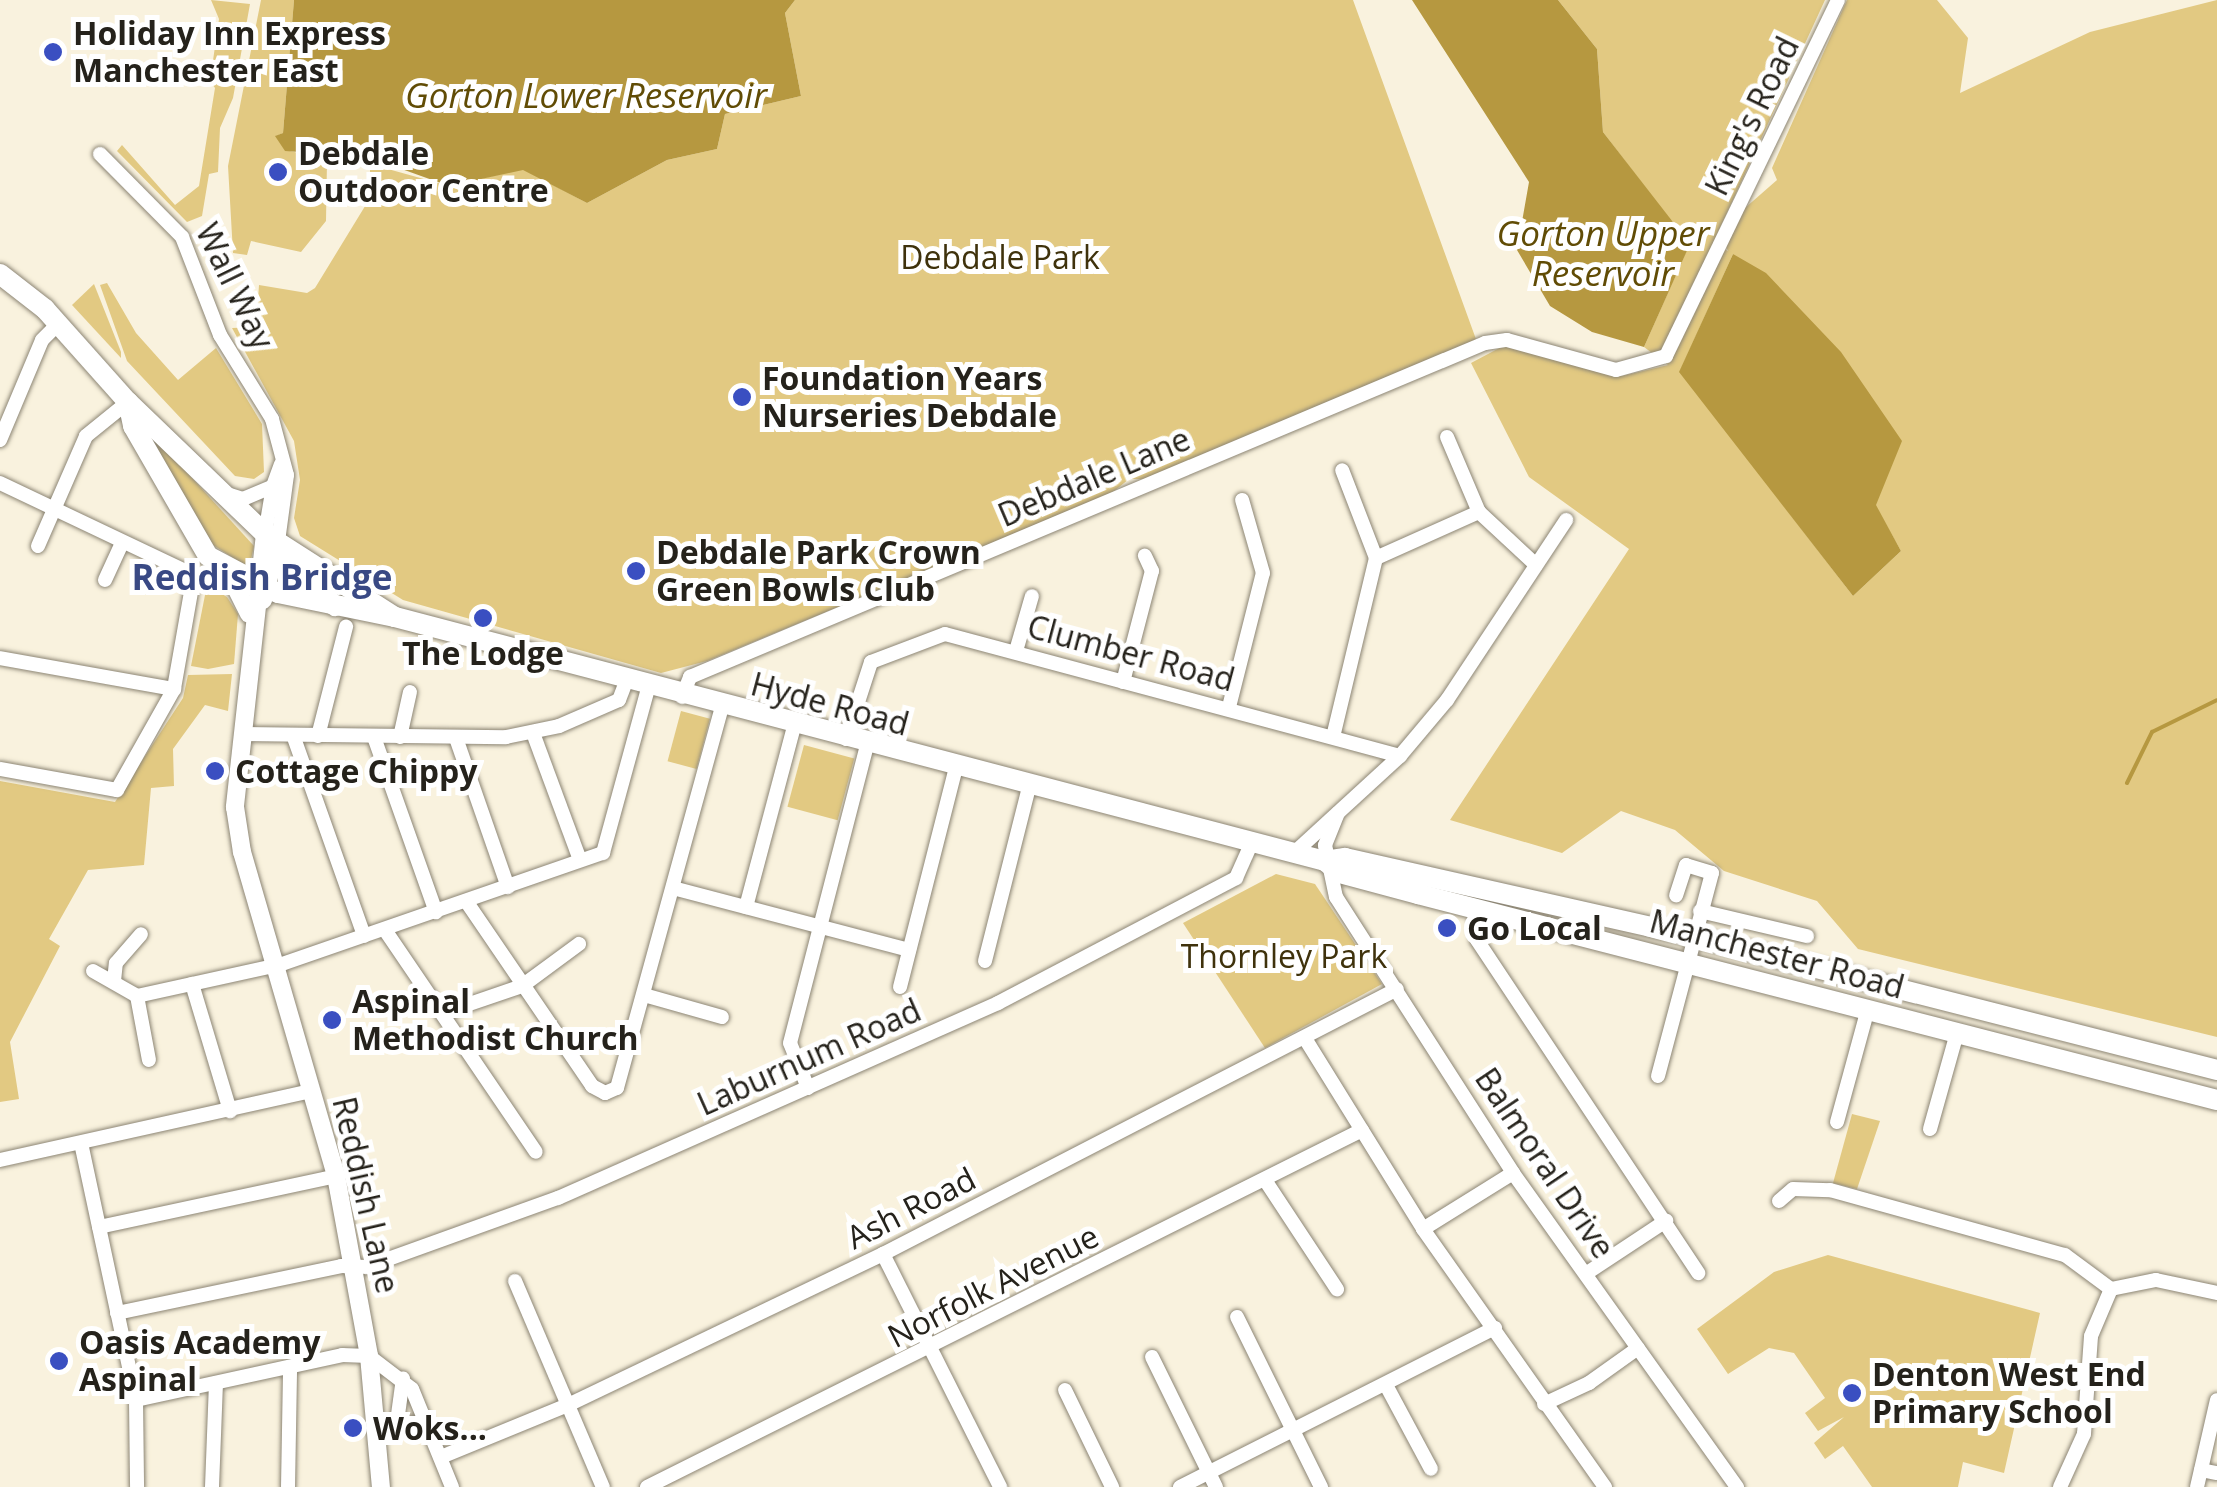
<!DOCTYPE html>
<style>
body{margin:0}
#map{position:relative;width:2217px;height:1487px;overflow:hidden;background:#f9f2de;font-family:"Open Sans",sans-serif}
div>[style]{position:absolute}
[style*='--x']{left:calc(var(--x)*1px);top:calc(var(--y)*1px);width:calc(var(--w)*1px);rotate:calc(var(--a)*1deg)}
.green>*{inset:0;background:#e2c982;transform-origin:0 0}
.water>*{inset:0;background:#b69840}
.stream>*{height:4px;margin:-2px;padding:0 2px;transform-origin:2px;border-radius:2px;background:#b69840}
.roads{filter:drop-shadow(0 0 2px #8c8574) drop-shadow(0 0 2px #8c8574)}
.minor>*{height:14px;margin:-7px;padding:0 7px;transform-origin:7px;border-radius:7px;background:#fff}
.major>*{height:18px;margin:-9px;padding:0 9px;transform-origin:9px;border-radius:9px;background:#fff}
.highway>*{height:20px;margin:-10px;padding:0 10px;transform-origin:10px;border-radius:10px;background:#fff}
.dots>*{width:28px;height:28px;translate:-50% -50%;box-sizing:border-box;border:5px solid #fff;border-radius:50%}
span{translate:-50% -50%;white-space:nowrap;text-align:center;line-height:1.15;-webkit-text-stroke:10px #fff;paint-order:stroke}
.poi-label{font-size:32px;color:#25221b;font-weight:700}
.left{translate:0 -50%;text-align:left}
.street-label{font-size:32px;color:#25221b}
.park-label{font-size:32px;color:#3f320c}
.water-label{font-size:35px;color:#614c05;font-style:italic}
.neighbourhood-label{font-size:35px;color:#394984;font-weight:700}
</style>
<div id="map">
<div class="green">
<div style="clip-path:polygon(211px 0,250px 4px,233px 98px,220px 128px,218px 172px,209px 174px,202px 216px,187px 222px,117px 151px,122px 145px,175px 205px,199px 186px,215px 88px,210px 81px,219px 19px)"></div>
<div style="clip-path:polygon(261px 0,294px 0,283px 133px,276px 136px,285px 150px,299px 153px,296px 161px,327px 161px,326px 221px,301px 252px,251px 241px,247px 255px,233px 253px,228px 166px)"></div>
<div style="clip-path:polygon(795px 0,1353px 0,1477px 342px,1148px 479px,1129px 479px,1108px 496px,707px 661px,661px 673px,403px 600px,300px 536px,294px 518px,300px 480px,294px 441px,232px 328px,256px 327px,259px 285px,307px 293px,315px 288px,370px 198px,370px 164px,449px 186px,523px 169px,587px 203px,667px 160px,717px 149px,725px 114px,801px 96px,785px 13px)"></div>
<div style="clip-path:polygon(evenodd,1558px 0,1825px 0,1713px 243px,1728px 251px,1724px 243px,1745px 208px,1777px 180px,1772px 168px,1847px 0,1937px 0,1968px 38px,1960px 93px,2090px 32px,2217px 0,2217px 1037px,1858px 949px,1817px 901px,1724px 871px,1675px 830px,1621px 811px,1562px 853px,1450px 820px,1629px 549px,1529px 477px,1471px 363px,1505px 345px,1622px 376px,1668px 365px,1644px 347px,1694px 234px,1670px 220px,1603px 132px,1597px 49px,1558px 0,1733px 254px,1901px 551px,1853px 596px,1680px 371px,1733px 254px)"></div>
<div style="clip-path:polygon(107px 283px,136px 333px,178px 380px,216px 348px,262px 424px,264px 472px,254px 479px,235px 476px,127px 361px,100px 285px)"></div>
<div style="clip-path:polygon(94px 284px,121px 352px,121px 358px,72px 305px)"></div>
<div style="clip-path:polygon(139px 420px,254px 546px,249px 568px,210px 543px)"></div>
<div style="clip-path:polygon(207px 585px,227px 597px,238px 614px,234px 664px,208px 669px,191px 666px)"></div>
<div style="clip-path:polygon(232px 674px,228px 711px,205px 705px,173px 749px,174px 786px,151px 788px,144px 865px,88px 870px,49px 939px,60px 946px,10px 1042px,19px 1099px,0 1102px,0 781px,115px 802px,183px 698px,188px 675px)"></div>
<div style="left:681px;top:711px;width:30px;height:52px;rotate:15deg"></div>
<div style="left:804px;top:745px;width:52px;height:64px;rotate:15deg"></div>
<div style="clip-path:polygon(1276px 874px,1315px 884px,1382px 984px,1265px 1048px,1183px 923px)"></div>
<div style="clip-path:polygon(1852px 1114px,1880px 1121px,1857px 1189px,1833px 1183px)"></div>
<div style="clip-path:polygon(1828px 1255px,2040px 1313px,2004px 1473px,1963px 1462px,1958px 1487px,1872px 1487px,1843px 1446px,1825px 1459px,1814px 1443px,1844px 1417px,1818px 1431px,1805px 1413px,1825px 1398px,1794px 1353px,1769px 1348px,1728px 1374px,1697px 1329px,1774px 1272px)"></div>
</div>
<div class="water">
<div style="clip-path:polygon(294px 0,795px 0,785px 13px,801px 96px,725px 114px,717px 149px,667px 160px,587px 203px,523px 170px,449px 186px,396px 167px,319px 160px,316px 169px,296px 161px,299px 152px,285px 151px,275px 136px,283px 133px)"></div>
<div style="clip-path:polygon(1412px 0,1558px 0,1597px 49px,1603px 132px,1690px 244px,1644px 347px,1592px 332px,1550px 306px,1517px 250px,1529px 182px)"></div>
<div style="clip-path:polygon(1733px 254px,1766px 273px,1841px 352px,1902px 441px,1876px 505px,1901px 551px,1853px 596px,1679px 372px)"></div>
</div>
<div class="stream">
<div style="--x:2127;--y:783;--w:57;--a:-63.9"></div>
<div style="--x:2152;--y:732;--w:72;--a:-26.2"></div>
</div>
<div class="roads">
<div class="minor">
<div style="--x:100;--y:154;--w:117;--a:45.3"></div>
<div style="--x:182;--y:237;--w:105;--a:68.8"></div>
<div style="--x:220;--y:335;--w:99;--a:58.2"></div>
<div style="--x:272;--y:419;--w:58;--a:75"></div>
<div style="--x:287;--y:475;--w:68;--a:97.7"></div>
<div style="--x:1447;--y:437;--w:82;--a:66.9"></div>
<div style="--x:1479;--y:512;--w:78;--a:42.9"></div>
<div style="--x:0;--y:440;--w:108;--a:-67.2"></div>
<div style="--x:42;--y:340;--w:23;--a:-45"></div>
<div style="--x:0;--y:483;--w:215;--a:25.4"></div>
<div style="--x:194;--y:575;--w:116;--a:100"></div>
<div style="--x:174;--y:689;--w:116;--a:119.4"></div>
<div style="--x:117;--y:790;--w:119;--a:-169.8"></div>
<div style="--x:230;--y:495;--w:14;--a:17"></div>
<div style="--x:243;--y:499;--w:33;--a:-23"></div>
<div style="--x:273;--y:486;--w:23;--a:-70"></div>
<div style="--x:265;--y:534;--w:49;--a:-80.5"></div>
<div style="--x:38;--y:546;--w:120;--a:-66.4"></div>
<div style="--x:86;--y:436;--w:54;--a:-39"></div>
<div style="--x:1376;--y:558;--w:113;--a:-24.1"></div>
<div style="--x:105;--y:580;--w:41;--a:-65.3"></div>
<div style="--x:1016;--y:651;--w:57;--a:-73.8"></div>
<div style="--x:0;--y:658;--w:177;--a:10.1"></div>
<div style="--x:1123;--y:682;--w:115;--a:-75.4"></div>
<div style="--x:1152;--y:571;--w:17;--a:-115"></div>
<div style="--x:682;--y:697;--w:22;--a:-68"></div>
<div style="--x:690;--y:677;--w:862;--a:-22.79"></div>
<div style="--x:1485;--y:343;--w:22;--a:-8"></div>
<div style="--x:1507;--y:340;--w:113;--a:15.4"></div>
<div style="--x:1616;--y:370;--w:52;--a:-15.6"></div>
<div style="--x:1666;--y:356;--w:395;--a:-64.2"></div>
<div style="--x:1229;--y:707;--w:138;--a:-75.8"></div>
<div style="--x:1263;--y:573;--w:76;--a:-106"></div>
<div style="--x:533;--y:733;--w:135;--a:69.7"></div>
<div style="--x:243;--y:734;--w:263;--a:0.7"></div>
<div style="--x:506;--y:737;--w:54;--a:-11.7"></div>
<div style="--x:559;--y:726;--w:65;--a:-23.4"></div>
<div style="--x:619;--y:700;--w:19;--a:-69"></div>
<div style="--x:293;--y:735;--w:213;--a:70.5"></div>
<div style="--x:318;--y:736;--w:113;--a:-75.6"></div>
<div style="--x:374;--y:737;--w:186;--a:70.5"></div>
<div style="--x:400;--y:737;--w:46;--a:-77.5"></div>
<div style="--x:1333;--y:737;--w:184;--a:-76.5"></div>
<div style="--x:1376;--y:558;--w:94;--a:-111.1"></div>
<div style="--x:456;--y:738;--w:158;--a:70.8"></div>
<div style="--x:846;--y:739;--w:81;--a:-72"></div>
<div style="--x:871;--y:662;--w:79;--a:-20.7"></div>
<div style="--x:945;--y:634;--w:471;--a:15"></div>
<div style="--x:1338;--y:813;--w:35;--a:112"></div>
<div style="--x:1325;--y:845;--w:53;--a:78.1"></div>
<div style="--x:1336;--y:897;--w:328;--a:57.3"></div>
<div style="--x:1513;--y:1173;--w:386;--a:54.5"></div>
<div style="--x:1294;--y:853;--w:144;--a:-42.5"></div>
<div style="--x:1400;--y:756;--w:73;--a:-50"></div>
<div style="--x:1447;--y:700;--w:216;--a:-56.5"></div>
<div style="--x:673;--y:888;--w:244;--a:14.7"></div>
<div style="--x:466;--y:901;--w:224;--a:55.7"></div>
<div style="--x:592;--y:1086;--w:15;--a:28"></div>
<div style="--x:605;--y:1093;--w:13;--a:-23"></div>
<div style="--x:617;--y:1088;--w:395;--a:-74.6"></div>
<div style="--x:746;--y:907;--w:187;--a:-75.1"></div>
<div style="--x:1475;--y:908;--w:32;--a:86"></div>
<div style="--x:1477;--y:940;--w:400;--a:56.4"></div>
<div style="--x:1700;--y:911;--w:110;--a:13.2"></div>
<div style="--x:385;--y:930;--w:268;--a:55.8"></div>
<div style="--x:985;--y:961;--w:179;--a:-75.8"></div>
<div style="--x:93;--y:971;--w:51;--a:29.6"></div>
<div style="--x:137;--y:996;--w:65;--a:79.4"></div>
<div style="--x:114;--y:981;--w:18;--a:-84"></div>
<div style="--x:116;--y:963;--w:38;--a:-49"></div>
<div style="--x:192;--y:984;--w:133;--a:73.3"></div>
<div style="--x:900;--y:987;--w:226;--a:-75.7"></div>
<div style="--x:644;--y:995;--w:81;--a:15.8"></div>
<div style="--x:137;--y:996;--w:148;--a:-12.4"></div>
<div style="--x:282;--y:964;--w:340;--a:-19.1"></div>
<div style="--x:603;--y:853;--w:171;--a:-74.7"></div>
<div style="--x:446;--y:1012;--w:80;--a:-18.9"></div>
<div style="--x:522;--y:986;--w:71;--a:-36.4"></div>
<div style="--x:1306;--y:1040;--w:222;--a:58.2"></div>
<div style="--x:1423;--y:1229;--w:316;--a:54.8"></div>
<div style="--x:1658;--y:1076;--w:210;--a:-75.1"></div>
<div style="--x:1712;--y:873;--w:27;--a:-163"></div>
<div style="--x:1686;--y:865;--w:32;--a:108"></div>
<div style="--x:808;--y:1088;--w:48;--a:-111.8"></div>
<div style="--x:790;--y:1043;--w:308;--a:-75.5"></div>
<div style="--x:1837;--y:1122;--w:117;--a:-74.7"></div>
<div style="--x:1930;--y:1129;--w:100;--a:-74.3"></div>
<div style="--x:81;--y:1143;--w:263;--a:77.9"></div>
<div style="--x:136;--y:1400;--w:87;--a:89.3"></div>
<div style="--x:0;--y:1160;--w:319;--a:-12.5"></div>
<div style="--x:1265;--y:1180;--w:131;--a:56.6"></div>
<div style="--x:1779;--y:1201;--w:18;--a:-41"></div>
<div style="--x:1793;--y:1189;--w:37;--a:2"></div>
<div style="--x:1830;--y:1190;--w:244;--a:15.5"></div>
<div style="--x:2065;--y:1255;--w:57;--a:36.5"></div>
<div style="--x:99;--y:1227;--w:242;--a:-12.1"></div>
<div style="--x:1423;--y:1229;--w:106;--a:-31.9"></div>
<div style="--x:883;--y:1254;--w:261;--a:63.3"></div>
<div style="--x:1587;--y:1273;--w:95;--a:-33.4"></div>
<div style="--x:515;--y:1281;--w:224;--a:66.9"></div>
<div style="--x:117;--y:1313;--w:229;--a:-11.8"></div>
<div style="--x:341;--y:1266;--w:25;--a:2"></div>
<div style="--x:366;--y:1267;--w:204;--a:-19.8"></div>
<div style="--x:558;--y:1198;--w:481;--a:-23.9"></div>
<div style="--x:998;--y:1003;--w:269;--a:-27.7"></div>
<div style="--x:1236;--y:878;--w:39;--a:-66"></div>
<div style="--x:1237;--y:1317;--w:190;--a:63.7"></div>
<div style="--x:1152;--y:1357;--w:145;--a:63.8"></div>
<div style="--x:1386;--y:1385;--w:95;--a:61.8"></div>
<div style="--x:1065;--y:1390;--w:108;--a:64.1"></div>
<div style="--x:136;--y:1400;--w:211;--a:-12.3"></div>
<div style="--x:342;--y:1355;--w:27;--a:2"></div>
<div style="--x:369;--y:1356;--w:54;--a:37.5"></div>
<div style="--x:412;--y:1389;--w:106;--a:67.8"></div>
<div style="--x:1544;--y:1404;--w:50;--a:-25"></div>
<div style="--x:1589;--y:1383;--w:60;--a:-35.5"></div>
<div style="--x:397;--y:1422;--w:44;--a:-82.2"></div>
<div style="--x:378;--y:1423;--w:48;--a:0"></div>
<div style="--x:441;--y:1457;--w:137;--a:-22.3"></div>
<div style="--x:568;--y:1405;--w:349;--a:-25.6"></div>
<div style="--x:883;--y:1254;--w:578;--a:-27.27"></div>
<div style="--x:2201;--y:1470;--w:16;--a:11"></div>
<div style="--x:212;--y:1487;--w:104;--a:-87.8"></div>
<div style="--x:288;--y:1487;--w:120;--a:-89"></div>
<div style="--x:647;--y:1487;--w:799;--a:-26.53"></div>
<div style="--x:1180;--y:1487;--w:353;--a:-26.8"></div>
<div style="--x:2060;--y:1487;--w:58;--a:-65.6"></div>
<div style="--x:2084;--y:1434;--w:98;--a:-85.9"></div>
<div style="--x:2091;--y:1336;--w:51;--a:-66.9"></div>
<div style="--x:2111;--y:1289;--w:46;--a:-11.3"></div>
<div style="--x:2156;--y:1280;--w:62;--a:12"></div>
<div style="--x:2197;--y:1487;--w:89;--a:-77.1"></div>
</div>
<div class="major">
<div style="--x:265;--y:534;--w:275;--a:96.3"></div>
<div style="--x:235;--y:807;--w:46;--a:81.2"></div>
<div style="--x:242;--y:852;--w:337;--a:73.8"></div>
<div style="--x:336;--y:1176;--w:183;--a:79.6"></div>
<div style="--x:369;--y:1356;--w:132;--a:84.8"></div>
<div style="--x:227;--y:570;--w:49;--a:63.4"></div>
<div style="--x:263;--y:600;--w:60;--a:-75.5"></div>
</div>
<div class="highway">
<div style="--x:0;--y:274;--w:57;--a:37.9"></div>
<div style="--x:45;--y:309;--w:125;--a:48.3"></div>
<div style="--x:128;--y:402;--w:190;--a:43.9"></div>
<div style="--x:265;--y:534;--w:154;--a:32.6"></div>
<div style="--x:128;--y:402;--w:25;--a:78"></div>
<div style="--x:133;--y:426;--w:150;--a:60"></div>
<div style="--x:208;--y:556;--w:79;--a:27.9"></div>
<div style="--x:278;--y:593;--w:119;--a:11.6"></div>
<div style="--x:395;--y:617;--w:961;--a:14.7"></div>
<div style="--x:1325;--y:861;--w:20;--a:-9"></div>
<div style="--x:1345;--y:858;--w:355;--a:12.7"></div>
<div style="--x:1691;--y:936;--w:543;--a:14.29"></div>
<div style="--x:270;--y:543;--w:91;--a:44.1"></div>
<div style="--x:1325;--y:861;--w:19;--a:39"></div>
<div style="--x:1340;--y:873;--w:81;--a:15.1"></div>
<div style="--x:1418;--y:894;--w:825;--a:14.46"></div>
</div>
</div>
<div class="dots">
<div style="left:53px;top:52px;background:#3a4fc1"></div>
<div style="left:278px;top:172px;background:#3a4fc1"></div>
<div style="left:742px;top:397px;background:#3a4fc1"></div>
<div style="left:636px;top:571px;background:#3a4fc1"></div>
<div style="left:483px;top:618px;background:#3a4fc1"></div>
<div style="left:215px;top:771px;background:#3a4fc1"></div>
<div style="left:1447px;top:928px;background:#3a4fc1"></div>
<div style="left:332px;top:1020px;background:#3a4fc1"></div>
<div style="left:59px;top:1361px;background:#3a4fc1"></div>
<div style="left:1852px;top:1393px;background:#3a4fc1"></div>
<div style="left:353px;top:1428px;background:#3a4fc1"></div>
</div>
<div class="poi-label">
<span class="left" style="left:73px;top:52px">Holiday Inn Express<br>Manchester East</span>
<span class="left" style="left:298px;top:172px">Debdale<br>Outdoor Centre</span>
<span class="left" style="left:762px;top:397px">Foundation Years<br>Nurseries Debdale</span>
<span class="left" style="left:656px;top:571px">Debdale Park Crown<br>Green Bowls Club</span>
<span style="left:483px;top:653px">The Lodge</span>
<span class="left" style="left:235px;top:771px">Cottage Chippy</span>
<span class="left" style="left:1467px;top:928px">Go Local</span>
<span class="left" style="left:352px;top:1020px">Aspinal<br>Methodist Church</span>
<span class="left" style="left:79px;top:1361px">Oasis Academy<br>Aspinal</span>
<span class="left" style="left:1872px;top:1393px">Denton West End<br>Primary School</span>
<span class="left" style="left:373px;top:1428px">Woks...</span>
</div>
<div class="street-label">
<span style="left:1752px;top:116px;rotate:-64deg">King's Road</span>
<span style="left:235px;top:286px;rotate:64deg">Wall Way</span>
<span style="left:1094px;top:477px;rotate:-23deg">Debdale Lane</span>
<span style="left:1131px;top:653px;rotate:15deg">Clumber Road</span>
<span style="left:830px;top:704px;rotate:15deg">Hyde Road</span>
<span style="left:1777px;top:954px;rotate:15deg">Manchester Road</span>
<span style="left:809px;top:1057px;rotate:-24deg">Laburnum Road</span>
<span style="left:1545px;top:1163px;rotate:56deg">Balmoral Drive</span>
<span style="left:366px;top:1195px;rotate:77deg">Reddish Lane</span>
<span style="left:911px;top:1208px;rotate:-27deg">Ash Road</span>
<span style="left:993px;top:1286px;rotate:-27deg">Norfolk Avenue</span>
</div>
<div class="park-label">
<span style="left:1000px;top:257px">Debdale Park</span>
<span style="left:1284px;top:956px">Thornley Park</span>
</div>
<div class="water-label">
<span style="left:586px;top:95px">Gorton Lower Reservoir</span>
<span style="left:1603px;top:253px">Gorton Upper<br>Reservoir</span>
</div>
<div class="neighbourhood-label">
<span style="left:262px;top:577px">Reddish Bridge</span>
</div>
</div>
